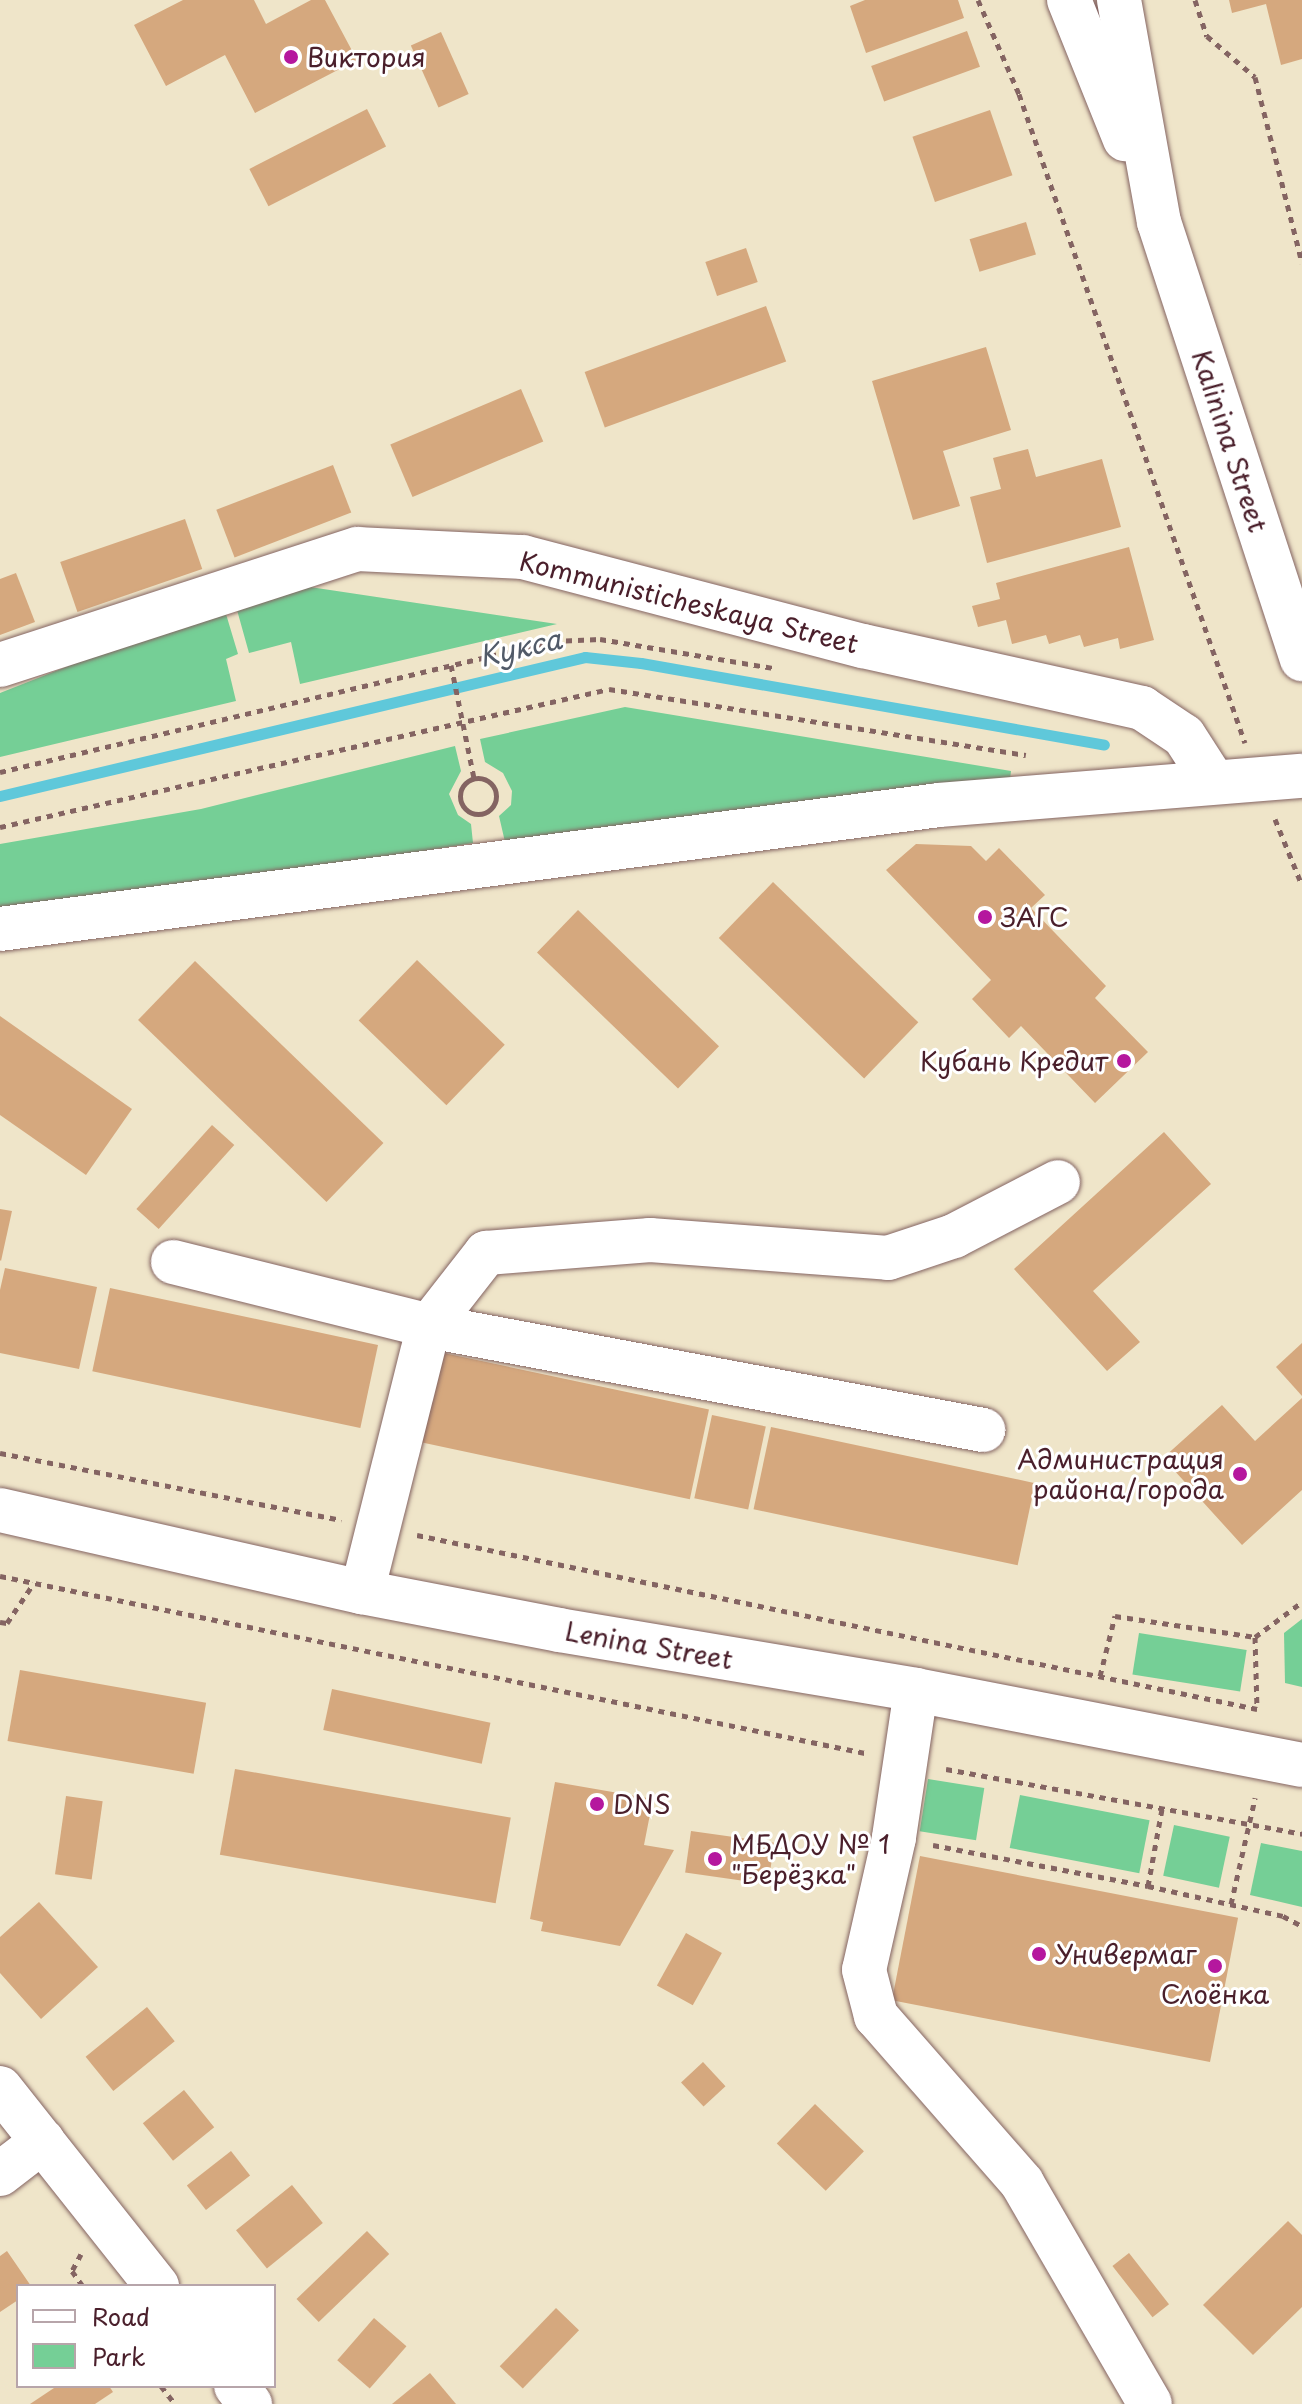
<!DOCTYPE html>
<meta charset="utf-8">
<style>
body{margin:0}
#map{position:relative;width:1302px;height:2404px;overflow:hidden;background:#efe5c9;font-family:"Playpen Sans",sans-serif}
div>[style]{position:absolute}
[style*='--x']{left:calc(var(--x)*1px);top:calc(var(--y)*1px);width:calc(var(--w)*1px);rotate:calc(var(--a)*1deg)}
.green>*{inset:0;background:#75cf96;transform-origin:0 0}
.stream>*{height:11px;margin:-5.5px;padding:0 5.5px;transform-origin:5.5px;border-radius:5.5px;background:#5fc8da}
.building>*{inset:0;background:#d5a87e;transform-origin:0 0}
.path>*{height:5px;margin-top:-2.5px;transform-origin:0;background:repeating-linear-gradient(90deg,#846462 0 6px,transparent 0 12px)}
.path>.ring{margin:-2.5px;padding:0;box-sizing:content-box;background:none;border:5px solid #846462;border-radius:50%}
.roads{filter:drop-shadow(0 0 2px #846462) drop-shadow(0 0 2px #846462)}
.minor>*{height:44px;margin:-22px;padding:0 22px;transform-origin:22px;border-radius:22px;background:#fff}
.dots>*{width:22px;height:22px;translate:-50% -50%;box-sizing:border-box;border:4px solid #fff;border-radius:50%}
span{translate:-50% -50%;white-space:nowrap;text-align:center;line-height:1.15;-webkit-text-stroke:6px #fff;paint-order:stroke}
.poi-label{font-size:26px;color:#4a1f2b}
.left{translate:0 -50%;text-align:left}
.right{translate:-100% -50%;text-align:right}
.street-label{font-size:26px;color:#4a1f2b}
.water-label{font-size:28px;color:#515a68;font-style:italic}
.legend{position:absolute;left:16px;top:2284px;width:260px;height:104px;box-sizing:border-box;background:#fff;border:2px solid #b7a5aa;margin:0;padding:10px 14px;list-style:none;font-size:24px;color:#4a1f2b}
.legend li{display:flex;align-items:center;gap:16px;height:40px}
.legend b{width:40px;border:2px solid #b7a5aa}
</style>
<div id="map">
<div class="green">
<div style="clip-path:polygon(310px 587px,557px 624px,300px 684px,291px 642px,249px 653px,237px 610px)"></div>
<div style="clip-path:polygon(226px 614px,238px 654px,226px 659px,236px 701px,0 757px,0 693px,142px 637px)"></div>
<div style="clip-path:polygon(625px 707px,1011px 771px,1010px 780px,505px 842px,499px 816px,511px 805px,512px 791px,503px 773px,485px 762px,480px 739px)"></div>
<div style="clip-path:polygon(455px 746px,461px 771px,449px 794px,458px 815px,471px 824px,473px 843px,0 919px,0 844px,201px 809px)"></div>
<div style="clip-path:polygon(1302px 1619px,1302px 1687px,1285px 1683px,1284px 1633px)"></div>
<div style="left:1139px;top:1633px;width:109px;height:42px;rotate:9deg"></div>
<div style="left:928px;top:1779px;width:57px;height:53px;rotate:9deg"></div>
<div style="left:1020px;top:1795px;width:132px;height:54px;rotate:11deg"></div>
<div style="left:1174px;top:1825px;width:57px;height:52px;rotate:12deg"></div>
<div style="clip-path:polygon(1261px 1843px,1302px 1851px,1302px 1907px,1250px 1895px)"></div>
</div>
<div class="stream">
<div style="--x:0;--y:796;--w:601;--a:-13.37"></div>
<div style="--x:585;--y:657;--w:56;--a:6.1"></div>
<div style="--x:641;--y:663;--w:470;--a:10"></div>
</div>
<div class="building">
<div style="clip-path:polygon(183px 0,254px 0,266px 24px,311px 0,325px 0,357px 60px,255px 113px,225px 55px,166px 86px,134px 25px)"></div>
<div style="clip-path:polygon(865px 0,958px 0,964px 18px,866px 53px,850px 6px)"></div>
<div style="clip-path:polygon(1229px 0,1302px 0,1302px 59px,1281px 65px,1266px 4px,1232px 13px)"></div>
<div style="left:967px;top:31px;width:38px;height:102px;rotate:70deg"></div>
<div style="left:441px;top:32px;width:68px;height:33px;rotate:66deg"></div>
<div style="left:367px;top:109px;width:42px;height:132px;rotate:63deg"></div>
<div style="left:990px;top:110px;width:69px;height:82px;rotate:71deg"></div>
<div style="left:1026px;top:222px;width:34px;height:59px;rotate:73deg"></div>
<div style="left:746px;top:248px;width:36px;height:43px;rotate:71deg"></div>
<div style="left:766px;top:306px;width:59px;height:193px;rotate:70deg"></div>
<div style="clip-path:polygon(986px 347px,1011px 430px,943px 451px,960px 506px,913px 520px,872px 381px)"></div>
<div style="left:521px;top:389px;width:57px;height:142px;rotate:67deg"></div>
<div style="clip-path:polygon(1028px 449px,1036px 477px,1102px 459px,1121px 527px,987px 563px,970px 497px,1001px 489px,993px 458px)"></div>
<div style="left:333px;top:465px;width:51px;height:125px;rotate:69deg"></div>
<div style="left:185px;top:519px;width:53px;height:132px;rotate:71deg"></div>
<div style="clip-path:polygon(1129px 547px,1154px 640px,1120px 649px,1118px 638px,1084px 647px,1080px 635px,1049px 644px,1046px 635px,1012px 644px,1006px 620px,978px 627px,972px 606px,1000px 599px,996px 583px)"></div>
<div style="clip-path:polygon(16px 573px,35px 622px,0 635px,0 579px)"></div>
<div style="clip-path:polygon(916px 844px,971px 846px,986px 861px,999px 848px,1045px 895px,1031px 908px,1106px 986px,1095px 998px,1148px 1052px,1095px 1103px,1021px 1026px,1009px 1038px,972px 999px,991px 980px,886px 870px)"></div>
<div style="left:773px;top:882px;width:202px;height:78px;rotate:44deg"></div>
<div style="left:578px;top:910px;width:196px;height:59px;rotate:44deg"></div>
<div style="left:417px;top:960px;width:122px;height:84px;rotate:44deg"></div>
<div style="left:195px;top:961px;width:262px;height:82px;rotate:44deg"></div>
<div style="clip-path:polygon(0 1016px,132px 1109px,86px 1175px,0 1115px)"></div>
<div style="left:212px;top:1125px;width:30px;height:113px;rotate:42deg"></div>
<div style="clip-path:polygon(1164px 1132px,1211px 1184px,1093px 1291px,1140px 1342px,1107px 1371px,1014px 1269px)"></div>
<div style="clip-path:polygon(0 1209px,12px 1211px,1px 1261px,0 1260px)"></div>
<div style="clip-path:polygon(5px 1268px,97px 1287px,79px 1369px,0 1353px,0 1290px)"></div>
<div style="left:110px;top:1288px;width:274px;height:85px;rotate:12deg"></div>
<div style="clip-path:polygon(1302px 1343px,1302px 1396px,1276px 1367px)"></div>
<div style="left:439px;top:1352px;width:276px;height:92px;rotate:12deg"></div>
<div style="clip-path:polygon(1302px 1398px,1302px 1490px,1242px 1545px,1163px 1458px,1222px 1405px,1255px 1441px)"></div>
<div style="left:712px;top:1415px;width:55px;height:85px;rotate:12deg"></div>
<div style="left:771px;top:1427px;width:270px;height:84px;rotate:12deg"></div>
<div style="left:20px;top:1670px;width:189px;height:72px;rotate:10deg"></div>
<div style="left:332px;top:1689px;width:162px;height:42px;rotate:12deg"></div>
<div style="left:235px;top:1769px;width:280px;height:87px;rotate:10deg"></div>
<div style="clip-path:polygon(555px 1782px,653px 1799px,644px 1845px,674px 1850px,620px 1946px,541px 1931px,543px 1922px,530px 1919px)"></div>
<div style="left:66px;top:1796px;width:37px;height:79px;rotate:8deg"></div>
<div style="left:691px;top:1831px;width:84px;height:42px;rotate:8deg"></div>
<div style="left:920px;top:1856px;width:324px;height:147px;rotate:11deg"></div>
<div style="clip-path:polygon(39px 1902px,98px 1967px,41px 2019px,0 1973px,0 1937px)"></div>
<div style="left:686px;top:1933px;width:41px;height:60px;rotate:29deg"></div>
<div style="left:147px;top:2007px;width:44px;height:79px;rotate:51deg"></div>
<div style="left:703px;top:2062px;width:33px;height:30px;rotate:47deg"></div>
<div style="left:184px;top:2090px;width:48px;height:53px;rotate:51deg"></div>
<div style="left:815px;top:2104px;width:68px;height:55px;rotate:44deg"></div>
<div style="left:231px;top:2151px;width:31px;height:56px;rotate:52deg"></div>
<div style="left:292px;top:2185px;width:49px;height:72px;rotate:51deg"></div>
<div style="clip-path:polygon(1288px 2221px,1302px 2235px,1302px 2307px,1253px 2355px,1203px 2305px)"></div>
<div style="left:367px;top:2231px;width:32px;height:98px;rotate:46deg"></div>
<div style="clip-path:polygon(7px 2251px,31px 2286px,18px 2286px,18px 2300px,0 2312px,0 2256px)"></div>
<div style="left:1129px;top:2253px;width:65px;height:21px;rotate:52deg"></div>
<div style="left:556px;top:2308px;width:32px;height:81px;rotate:44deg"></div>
<div style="left:374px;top:2318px;width:43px;height:56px;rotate:41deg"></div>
<div style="clip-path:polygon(430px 2373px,456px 2404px,392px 2404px)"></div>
<div style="clip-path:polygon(57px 2386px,109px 2386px,113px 2392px,95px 2404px,30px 2404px)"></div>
</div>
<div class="path">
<div style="--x:978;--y:0;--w:103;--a:66.4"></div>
<div style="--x:1019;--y:94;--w:687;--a:70.8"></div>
<div style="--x:1195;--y:0;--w:38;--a:72"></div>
<div style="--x:1207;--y:36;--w:63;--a:40.5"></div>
<div style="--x:1255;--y:77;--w:192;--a:75.8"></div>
<div style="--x:451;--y:665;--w:115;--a:78.5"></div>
<div style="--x:0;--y:772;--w:569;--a:-13.3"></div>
<div style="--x:554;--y:641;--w:46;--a:-2.5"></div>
<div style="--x:600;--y:639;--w:175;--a:9.5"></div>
<div class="ring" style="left:460px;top:778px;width:31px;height:31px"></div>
<div style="--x:1275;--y:819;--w:71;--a:67.8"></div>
<div style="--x:0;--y:827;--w:624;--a:-12.77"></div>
<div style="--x:609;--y:689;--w:422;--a:9"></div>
<div style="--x:0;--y:1453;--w:348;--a:11.1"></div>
<div style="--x:417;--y:1535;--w:858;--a:11.7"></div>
<div style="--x:0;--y:1576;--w:883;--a:11.56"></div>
<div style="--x:0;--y:1622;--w:7;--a:8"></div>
<div style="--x:7;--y:1623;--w:48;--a:-56"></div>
<div style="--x:1255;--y:1637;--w:71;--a:88.4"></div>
<div style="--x:1100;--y:1676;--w:62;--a:-76"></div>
<div style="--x:1115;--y:1616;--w:142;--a:8.5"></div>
<div style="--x:1255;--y:1637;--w:59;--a:-36.7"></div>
<div style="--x:946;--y:1769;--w:362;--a:10.3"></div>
<div style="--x:933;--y:1845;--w:219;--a:10.8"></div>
<div style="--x:1148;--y:1886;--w:138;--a:12.5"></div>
<div style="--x:1283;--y:1916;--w:21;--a:28"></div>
<div style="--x:1148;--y:1886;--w:78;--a:-79.7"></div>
<div style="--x:1231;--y:1904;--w:109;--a:-77.2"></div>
<div style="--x:81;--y:2254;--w:19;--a:118"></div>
<div style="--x:72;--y:2271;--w:19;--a:54"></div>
<div style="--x:161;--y:2386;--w:23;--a:52"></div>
</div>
<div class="roads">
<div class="minor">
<div style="--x:1069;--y:0;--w:150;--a:68.1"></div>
<div style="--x:1119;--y:0;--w:226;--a:79.8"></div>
<div style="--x:1159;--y:222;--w:460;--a:71.9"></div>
<div style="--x:0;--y:665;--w:376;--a:-18"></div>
<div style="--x:358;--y:549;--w:165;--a:2.8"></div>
<div style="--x:523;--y:557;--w:351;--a:14.7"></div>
<div style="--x:863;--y:646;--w:286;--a:12.5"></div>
<div style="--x:1142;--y:708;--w:50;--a:33.7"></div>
<div style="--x:1184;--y:736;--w:54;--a:57.2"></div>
<div style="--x:0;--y:929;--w:947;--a:-7.52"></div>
<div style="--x:939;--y:805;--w:364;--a:-4.6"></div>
<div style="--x:173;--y:1262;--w:264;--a:14"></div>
<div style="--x:429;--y:1326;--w:564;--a:10.63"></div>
<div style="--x:0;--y:1510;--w:371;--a:12.8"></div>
<div style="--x:362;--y:1592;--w:201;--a:10.9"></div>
<div style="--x:559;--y:1630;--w:362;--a:9.5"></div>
<div style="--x:916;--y:1690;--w:393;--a:11"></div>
<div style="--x:362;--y:1592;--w:274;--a:-75.9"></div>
<div style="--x:429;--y:1326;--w:93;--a:-52"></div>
<div style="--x:486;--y:1253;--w:165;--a:-4.5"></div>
<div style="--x:650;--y:1240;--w:239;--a:4.3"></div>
<div style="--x:888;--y:1258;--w:70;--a:-18.4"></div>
<div style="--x:954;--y:1236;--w:117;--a:-27.4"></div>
<div style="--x:916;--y:1690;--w:150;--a:98.5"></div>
<div style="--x:894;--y:1838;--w:135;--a:102.8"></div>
<div style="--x:864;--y:1970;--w:48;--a:75.4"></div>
<div style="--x:876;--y:2016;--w:222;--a:48.8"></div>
<div style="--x:1022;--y:2183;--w:255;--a:59.9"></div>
<div style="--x:0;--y:2088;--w:253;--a:51.6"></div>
<div style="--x:0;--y:2174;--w:54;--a:-37.5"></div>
<div style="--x:236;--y:2386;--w:23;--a:52"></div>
</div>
</div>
<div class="dots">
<div style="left:291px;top:57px;background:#b5179e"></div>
<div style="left:985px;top:917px;background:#b5179e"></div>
<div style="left:1124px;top:1061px;background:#b5179e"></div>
<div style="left:1240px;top:1474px;background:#b5179e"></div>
<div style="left:597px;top:1804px;background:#b5179e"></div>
<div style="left:715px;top:1859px;background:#b5179e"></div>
<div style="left:1039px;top:1954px;background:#b5179e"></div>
<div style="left:1215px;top:1966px;background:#b5179e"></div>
</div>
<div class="poi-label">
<span class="left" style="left:307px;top:57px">Виктория</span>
<span class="left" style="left:1001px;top:917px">ЗАГС</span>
<span class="right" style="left:1108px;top:1061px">Кубань Кредит</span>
<span class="right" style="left:1224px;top:1474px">Администрация<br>района/города</span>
<span class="left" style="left:613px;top:1804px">DNS</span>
<span class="left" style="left:731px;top:1859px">МБДОУ № 1<br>"Берёзка"</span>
<span class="left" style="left:1055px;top:1954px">Универмаг</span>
<span style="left:1215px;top:1994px">Слоёнка</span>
</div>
<div class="street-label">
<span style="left:1230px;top:441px;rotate:72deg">Kalinina Street</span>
<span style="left:689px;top:602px;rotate:14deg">Kommunisticheskaya Street</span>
<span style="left:649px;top:1645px;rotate:10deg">Lenina Street</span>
</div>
<div class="water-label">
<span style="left:520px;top:647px;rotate:-13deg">Кукса</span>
</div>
<ul class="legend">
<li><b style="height:10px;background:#fff"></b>Road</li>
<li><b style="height:22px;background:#75cf96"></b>Park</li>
</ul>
</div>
